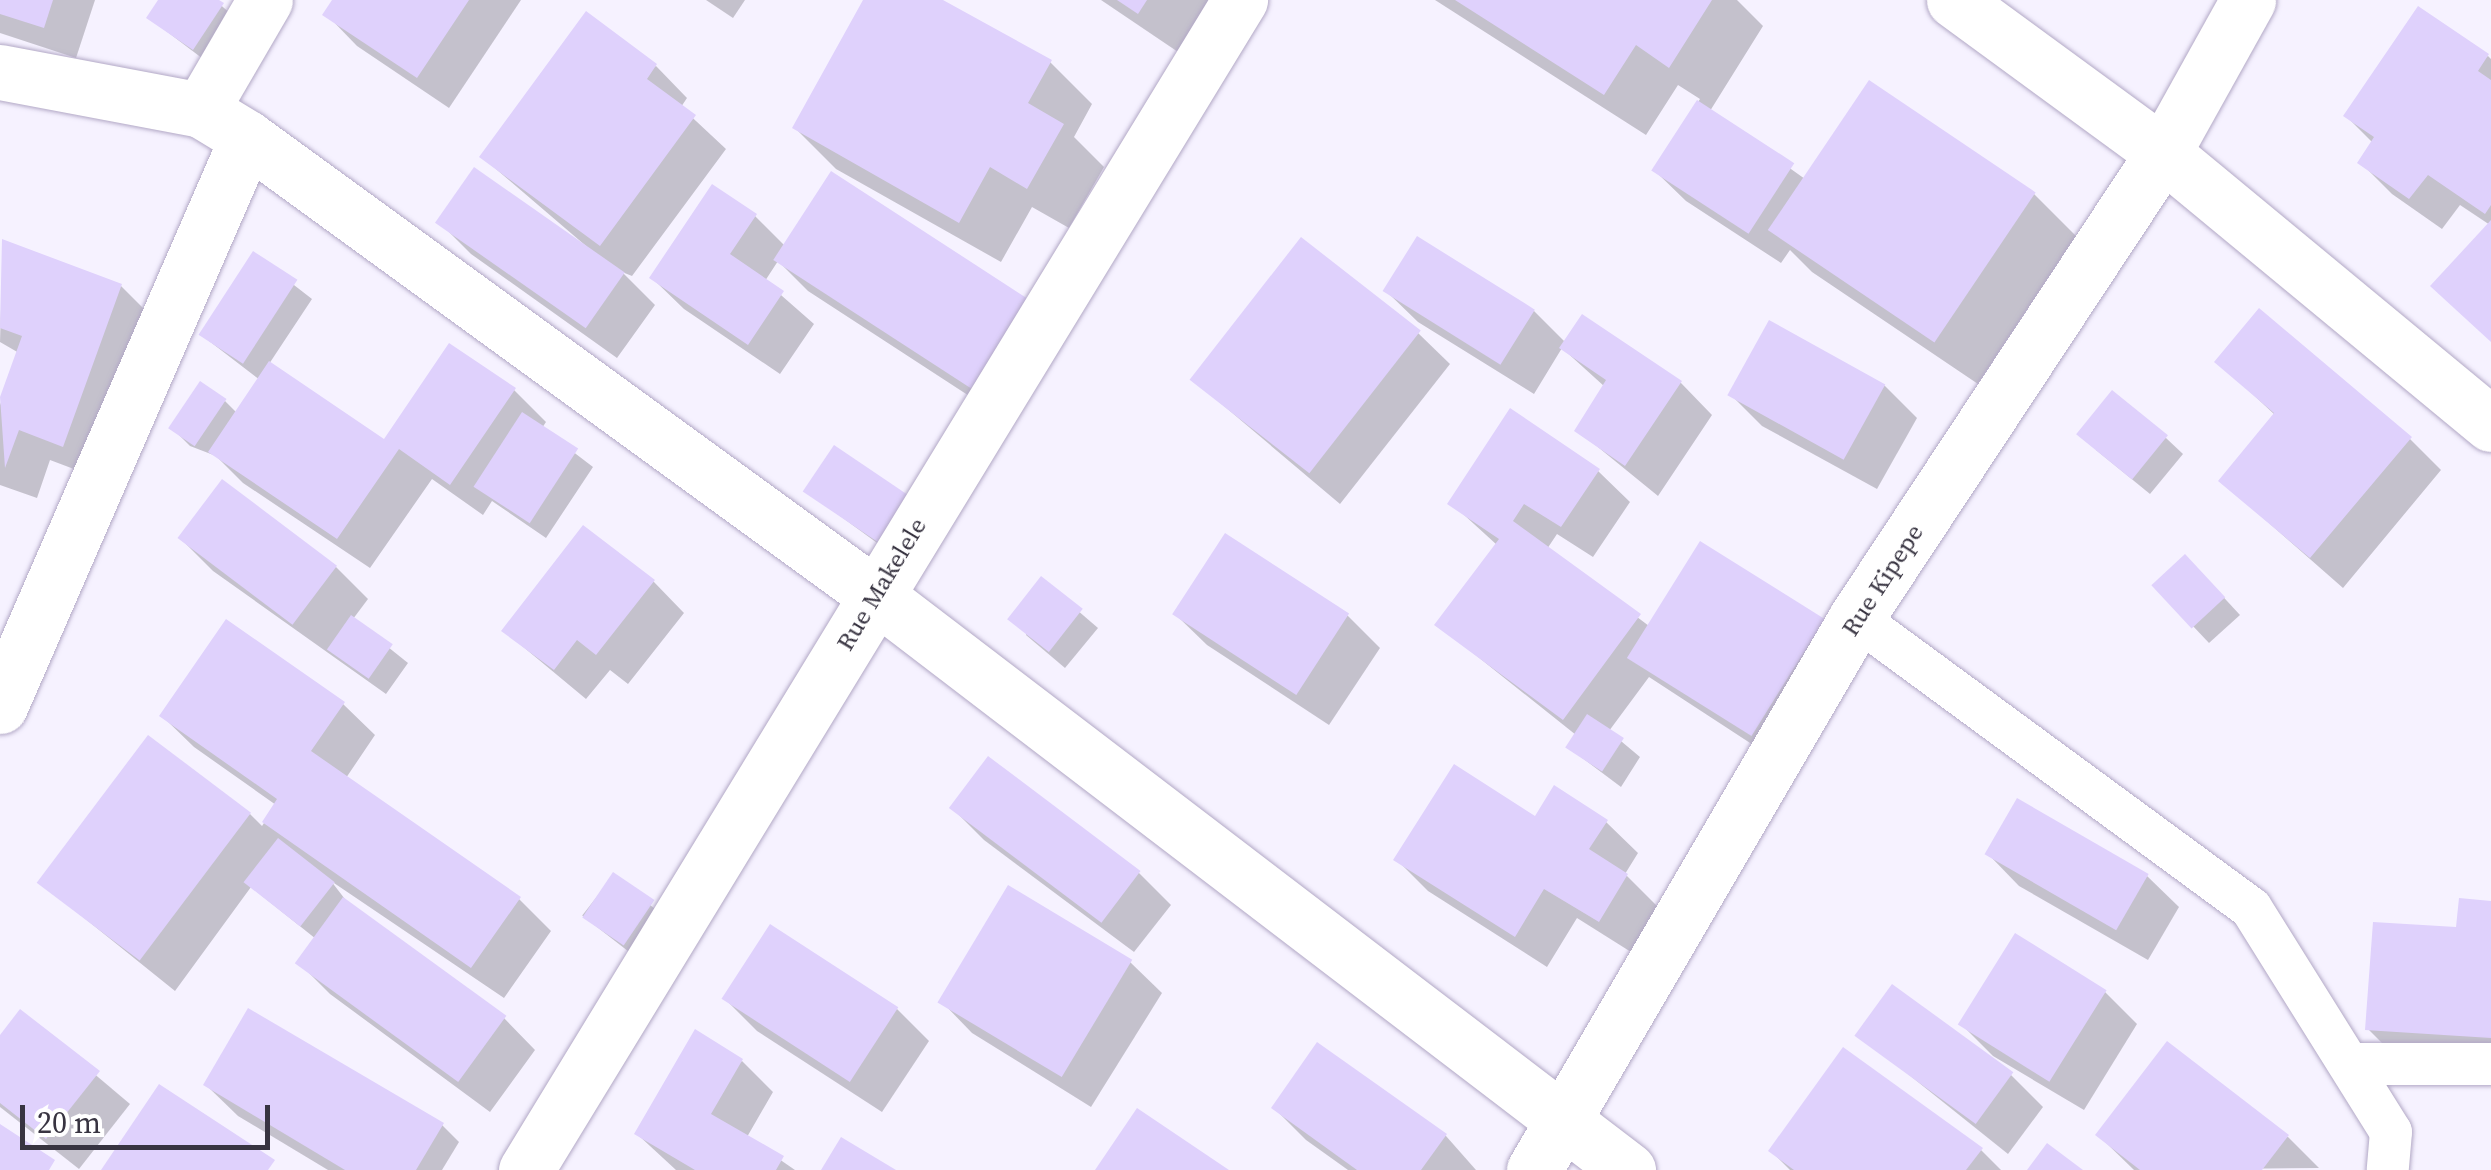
<!DOCTYPE html>
<style>
body{margin:0}
#map{position:relative;width:2491px;height:1170px;overflow:hidden;background:#f6f2ff;font-family:"Source Serif 4",serif}
div>[style]{position:absolute}
[style*='--x']{left:calc(var(--x)*1px);top:calc(var(--y)*1px);width:calc(var(--w)*1px);rotate:calc(var(--a)*1deg)}
.shadow>*{inset:0;background:#0003;transform-origin:0 0}
.building>*{inset:0;background:#dfd1fc;transform-origin:0 0}
.roads{filter:drop-shadow(0 0 2px #b2a8c6) drop-shadow(0 0 2px #b2a8c6)}
.lane>*{height:42px;margin:-21px;padding:0 21px;transform-origin:21px;border-radius:21px;background:#fff}
.street>*{height:55px;margin:-27.5px;padding:0 27.5px;transform-origin:27.5px;border-radius:27.5px;background:#fff}
span{translate:-50% -50%;white-space:nowrap;text-align:center;line-height:1.15;-webkit-text-stroke:9px #fff;paint-order:stroke}
.street-label{font-size:25px;color:#383441}
.scale{position:absolute;left:20px;top:1105px;width:250px;height:45px;box-sizing:border-box;border:5px solid #383441;border-top:0;padding-left:12px;font-size:30px;line-height:35px;white-space:nowrap;color:#383441;-webkit-text-stroke:8px #fff;paint-order:stroke}
</style>
<div id="map">
<div class="shadow">
<div style="clip-path:polygon(0 0,95px 0,76px 58px,0 33px)"></div>
<div style="clip-path:polygon(161px 0,215px 0,240px 22px,211px 65px,149px 18px)"></div>
<div style="clip-path:polygon(335px 0,521px 0,449px 108px,357px 46px,326px 14px)"></div>
<div style="clip-path:polygon(706px 0,745px 0,733px 18px)"></div>
<div style="clip-path:polygon(866px 0,938px 0,1050px 62px,1092px 104px,1074px 137px,1104px 167px,1069px 228px,1032px 207px,1001px 262px,836px 169px,795px 128px)"></div>
<div style="clip-path:polygon(1101px 0,1216px 0,1181px 54px)"></div>
<div style="clip-path:polygon(1435px 0,1737px 0,1763px 26px,1710px 111px,1805px 179px,2034px 194px,2076px 236px,1978px 384px,1812px 272px,1790px 250px,1781px 263px,1686px 201px,1654px 170px,1700px 99px,1678px 85px,1646px 135px)"></div>
<div style="clip-path:polygon(2488px 56px,2491px 59px,2491px 342px,2490px 225px,2460px 205px,2442px 229px,2392px 194px,2360px 162px,2373px 143px,2346px 116px)"></div>
<div style="clip-path:polygon(656px 66px,687px 98px,681px 107px,726px 149px,632px 276px,622px 272px,655px 305px,617px 358px,471px 254px,440px 223px,593px 252px,482px 157px)"></div>
<div style="clip-path:polygon(832px 175px,1003px 418px,808px 291px,778px 261px,765px 281px,814px 324px,780px 374px,684px 309px,652px 278px,755px 216px,785px 246px)"></div>
<div style="clip-path:polygon(3px 242px,121px 286px,153px 318px,95px 477px,50px 460px,37px 498px,0 485px,0 405px,19px 353px,0 342px)"></div>
<div style="clip-path:polygon(254px 254px,312px 299px,269px 364px,385px 442px,514px 390px,546px 422px,542px 428px,593px 467px,546px 538px,492px 501px,483px 515px,432px 479px,370px 568px,243px 483px,216px 456px,190px 446px,173px 429px,225px 401px,237px 413px,260px 380px,200px 334px)"></div>
<div style="clip-path:polygon(1386px 291px,1534px 311px,1566px 343px,1583px 317px,1681px 383px,1712px 415px,1658px 496px,1577px 430px,1605px 387px,1562px 348px,1534px 394px,1418px 322px)"></div>
<div style="clip-path:polygon(1770px 323px,1885px 386px,1917px 418px,1877px 489px,1762px 426px,1730px 394px)"></div>
<div style="clip-path:polygon(1418px 333px,1450px 364px,1340px 504px,1192px 379px)"></div>
<div style="clip-path:polygon(2218px 362px,2410px 439px,2441px 470px,2343px 588px,2221px 481px,2275px 415px)"></div>
<div style="clip-path:polygon(2166px 438px,2183px 454px,2150px 494px,2096px 450px)"></div>
<div style="clip-path:polygon(1598px 471px,1630px 502px,1593px 557px,1557px 534px,1547px 549px,1649px 626px,1824px 621px,1784px 765px,1649px 677px,1609px 731px,1640px 757px,1621px 787px,1569px 748px,1576px 735px,1438px 625px,1497px 545px,1451px 503px)"></div>
<div style="clip-path:polygon(806px 491px,938px 525px,910px 567px)"></div>
<div style="clip-path:polygon(1226px 537px,1348px 616px,1380px 648px,1329px 725px,1207px 645px,1175px 614px)"></div>
<div style="clip-path:polygon(181px 539px,336px 567px,368px 599px,353px 619px,408px 663px,386px 694px,213px 571px)"></div>
<div style="clip-path:polygon(2202px 574px,2240px 615px,2209px 643px,2155px 586px)"></div>
<div style="clip-path:polygon(1041px 579px,1098px 628px,1065px 668px,1026px 635px)"></div>
<div style="clip-path:polygon(653px 581px,684px 613px,628px 684px,610px 670px,586px 699px,504px 631px)"></div>
<div style="clip-path:polygon(343px 704px,375px 735px,346px 778px,519px 899px,551px 931px,504px 998px,331px 881px,348px 903px,504px 1018px,535px 1050px,490px 1112px,330px 994px,299px 963px,316px 939px,251px 887px,175px 991px,42px 884px,250px 814px,262px 826px,276px 805px,194px 747px,162px 716px)"></div>
<div style="clip-path:polygon(952px 808px,1139px 873px,1171px 905px,1134px 952px,984px 840px)"></div>
<div style="clip-path:polygon(1536px 819px,1606px 822px,1638px 853px,1625px 874px,1658px 907px,1631px 952px,1577px 918px,1547px 967px,1428px 891px,1396px 859px)"></div>
<div style="clip-path:polygon(1988px 854px,2147px 876px,2179px 907px,2148px 960px,2019px 886px)"></div>
<div style="left:613px;top:876px;width:71px;height:50px;rotate:38deg"></div>
<div style="clip-path:polygon(2491px 903px,2491px 1066px,2399px 1060px,2368px 1029px)"></div>
<div style="clip-path:polygon(1130px 962px,1162px 993px,1091px 1107px,972px 1033px,941px 1001px)"></div>
<div style="clip-path:polygon(2105px 992px,2137px 1024px,2084px 1110px,1993px 1056px,1961px 1024px)"></div>
<div style="clip-path:polygon(726px 1000px,897px 1009px,929px 1041px,882px 1112px,757px 1031px)"></div>
<div style="clip-path:polygon(21px 1012px,130px 1104px,79px 1169px,0 1107px,0 1039px)"></div>
<div style="clip-path:polygon(1858px 1034px,2011px 1075px,2043px 1107px,2008px 1154px)"></div>
<div style="clip-path:polygon(1318px 1045px,1446px 1136px,1476px 1170px,1348px 1170px,1306px 1140px,1274px 1108px)"></div>
<div style="clip-path:polygon(742px 1061px,773px 1092px,747px 1137px,795px 1170px,676px 1170px,637px 1134px)"></div>
<div style="clip-path:polygon(206px 1085px,442px 1125px,459px 1142px,442px 1170px,328px 1170px,238px 1116px)"></div>
<div style="clip-path:polygon(2098px 1135px,2288px 1137px,2319px 1168px,2134px 1170px)"></div>
<div style="clip-path:polygon(1981px 1150px,2001px 1170px,1790px 1170px,1771px 1151px)"></div>
</div>
<div class="building">
<div style="clip-path:polygon(0 0,53px 0,44px 28px,0 14px)"></div>
<div style="clip-path:polygon(158px 0,219px 0,224px 3px,193px 50px,146px 18px)"></div>
<div style="clip-path:polygon(332px 0,469px 0,417px 78px,322px 15px)"></div>
<div style="clip-path:polygon(863px 0,943px 0,1052px 60px,1028px 103px,1064px 124px,1027px 189px,990px 167px,959px 223px,792px 128px)"></div>
<div style="clip-path:polygon(1117px 0,1147px 0,1138px 14px)"></div>
<div style="clip-path:polygon(1455px 0,1712px 0,1669px 68px,1636px 45px,1604px 95px)"></div>
<div style="clip-path:polygon(2418px 6px,2489px 54px,2478px 71px,2491px 80px,2491px 205px,2485px 214px,2428px 175px,2409px 199px,2357px 163px,2374px 137px,2343px 116px)"></div>
<div style="clip-path:polygon(586px 11px,657px 64px,647px 79px,696px 115px,600px 246px,479px 157px)"></div>
<div style="left:1869px;top:80px;width:201px;height:181px;rotate:34deg"></div>
<div style="left:1697px;top:100px;width:116px;height:84px;rotate:33deg"></div>
<div style="left:474px;top:167px;width:184px;height:68px;rotate:35deg"></div>
<div style="left:831px;top:171px;width:236px;height:106px;rotate:33deg"></div>
<div style="clip-path:polygon(712px 184px,757px 214px,730px 254px,784px 291px,748px 345px,649px 278px)"></div>
<div style="clip-path:polygon(2491px 220px,2491px 342px,2430px 286px)"></div>
<div style="left:1417px;top:236px;width:139px;height:65px;rotate:32deg"></div>
<div style="left:1301px;top:237px;width:152px;height:181px;rotate:38deg"></div>
<div style="clip-path:polygon(2px 239px,122px 284px,63px 447px,19px 430px,5px 468px,0 397px,22px 336px,0 328px)"></div>
<div style="left:253px;top:251px;width:53px;height:100px;rotate:33deg"></div>
<div style="clip-path:polygon(2259px 308px,2412px 437px,2310px 558px,2218px 481px,2274px 413px,2214px 362px)"></div>
<div style="clip-path:polygon(1582px 314px,1682px 381px,1625px 466px,1574px 431px,1606px 380px,1559px 348px)"></div>
<div style="left:1769px;top:320px;width:133px;height:86px;rotate:29deg"></div>
<div style="clip-path:polygon(449px 343px,516px 388px,450px 485px,399px 449px,337px 539px,208px 452px,269px 361px,384px 439px)"></div>
<div style="left:200px;top:381px;width:32px;height:57px;rotate:34deg"></div>
<div style="left:2112px;top:390px;width:72px;height:57px;rotate:39deg"></div>
<div style="clip-path:polygon(1510px 408px,1600px 469px,1561px 527px,1524px 504px,1513px 521px,1641px 614px,1563px 720px,1434px 625px,1499px 539px,1447px 504px)"></div>
<div style="left:522px;top:412px;width:67px;height:89px;rotate:33deg"></div>
<div style="left:834px;top:445px;width:108px;height:56px;rotate:34deg"></div>
<div style="left:222px;top:479px;width:144px;height:74px;rotate:37deg"></div>
<div style="clip-path:polygon(583px 525px,655px 580px,596px 655px,577px 640px,554px 670px,501px 631px)"></div>
<div style="left:1225px;top:533px;width:148px;height:97px;rotate:33deg"></div>
<div style="left:1700px;top:541px;width:147px;height:138px;rotate:32deg"></div>
<div style="left:2185px;top:554px;width:59px;height:46px;rotate:47deg"></div>
<div style="left:1041px;top:576px;width:53px;height:55px;rotate:38deg"></div>
<div style="left:351px;top:615px;width:51px;height:42px;rotate:35deg"></div>
<div style="clip-path:polygon(226px 619px,345px 702px,311px 751px,521px 897px,471px 968px,262px 822px,277px 799px,159px 716px)"></div>
<div style="left:1587px;top:714px;width:44px;height:40px;rotate:33deg"></div>
<div style="left:148px;top:735px;width:129px;height:185px;rotate:37deg"></div>
<div style="left:988px;top:756px;width:191px;height:65px;rotate:37deg"></div>
<div style="clip-path:polygon(1454px 764px,1535px 816px,1554px 785px,1608px 820px,1589px 849px,1628px 874px,1599px 922px,1544px 889px,1515px 937px,1393px 860px)"></div>
<div style="left:2017px;top:798px;width:152px;height:65px;rotate:30deg"></div>
<div style="left:278px;top:838px;width:72px;height:56px;rotate:38deg"></div>
<div style="left:613px;top:872px;width:50px;height:55px;rotate:34deg"></div>
<div style="left:1008px;top:885px;width:145px;height:137px;rotate:31deg"></div>
<div style="left:343px;top:897px;width:202px;height:82px;rotate:36deg"></div>
<div style="clip-path:polygon(2459px 898px,2491px 901px,2491px 1038px,2365px 1030px,2373px 922px,2456px 927px)"></div>
<div style="left:770px;top:924px;width:153px;height:89px;rotate:33deg"></div>
<div style="left:2015px;top:933px;width:108px;height:108px;rotate:32deg"></div>
<div style="left:1892px;top:984px;width:150px;height:64px;rotate:36deg"></div>
<div style="clip-path:polygon(248px 1008px,444px 1123px,416px 1170px,345px 1170px,203px 1085px)"></div>
<div style="clip-path:polygon(20px 1009px,100px 1071px,46px 1139px,0 1103px,0 1035px)"></div>
<div style="clip-path:polygon(695px 1029px,743px 1059px,711px 1114px,784px 1156px,776px 1170px,695px 1170px,634px 1134px)"></div>
<div style="clip-path:polygon(2167px 1041px,2289px 1135px,2262px 1170px,2140px 1170px,2095px 1135px)"></div>
<div style="clip-path:polygon(1317px 1042px,1447px 1134px,1421px 1170px,1357px 1170px,1271px 1108px)"></div>
<div style="clip-path:polygon(1843px 1047px,1983px 1148px,1966px 1170px,1794px 1170px,1768px 1151px)"></div>
<div style="clip-path:polygon(159px 1084px,275px 1160px,268px 1170px,101px 1170px)"></div>
<div style="clip-path:polygon(1137px 1108px,1229px 1170px,1095px 1170px)"></div>
<div style="clip-path:polygon(0 1124px,55px 1160px,49px 1170px,0 1170px)"></div>
<div style="clip-path:polygon(841px 1137px,896px 1170px,821px 1170px)"></div>
<div style="clip-path:polygon(2047px 1143px,2083px 1170px,2027px 1170px)"></div>
</div>
<div class="roads">
<div class="lane">
<div style="--x:1856;--y:618;--w:490;--a:36.3"></div>
<div style="--x:2251;--y:908;--w:264;--a:58"></div>
<div style="--x:2391;--y:1132;--w:38;--a:95"></div>
<div style="--x:2350;--y:1064;--w:141;--a:0"></div>
</div>
<div class="street">
<div style="--x:1954;--y:0;--w:259;--a:36.2"></div>
<div style="--x:2163;--y:153;--w:425;--a:39.6"></div>
<div style="--x:0;--y:72;--w:205;--a:10.7"></div>
<div style="--x:201;--y:110;--w:54;--a:31.3"></div>
<div style="--x:247;--y:138;--w:775;--a:36.03"></div>
<div style="--x:874;--y:594;--w:949;--a:37.38"></div>
<div style="--x:201;--y:110;--w:127;--a:-59.8"></div>
<div style="--x:0;--y:706;--w:619;--a:-66.5"></div>
<div style="--x:526;--y:1170;--w:1371;--a:-58.61"></div>
<div style="--x:1534;--y:1170;--w:639;--a:-59.74"></div>
<div style="--x:1856;--y:618;--w:557;--a:-56.57"></div>
<div style="--x:2163;--y:153;--w:175;--a:-60.9"></div>
</div>
</div>
<div class="street-label">
<span style="left:1882px;top:580px;rotate:-57deg">Rue Kipepe</span>
<span style="left:881px;top:584px;rotate:-59deg">Rue Makelele</span>
</div>
<div class="scale">20 m</div>
</div>
